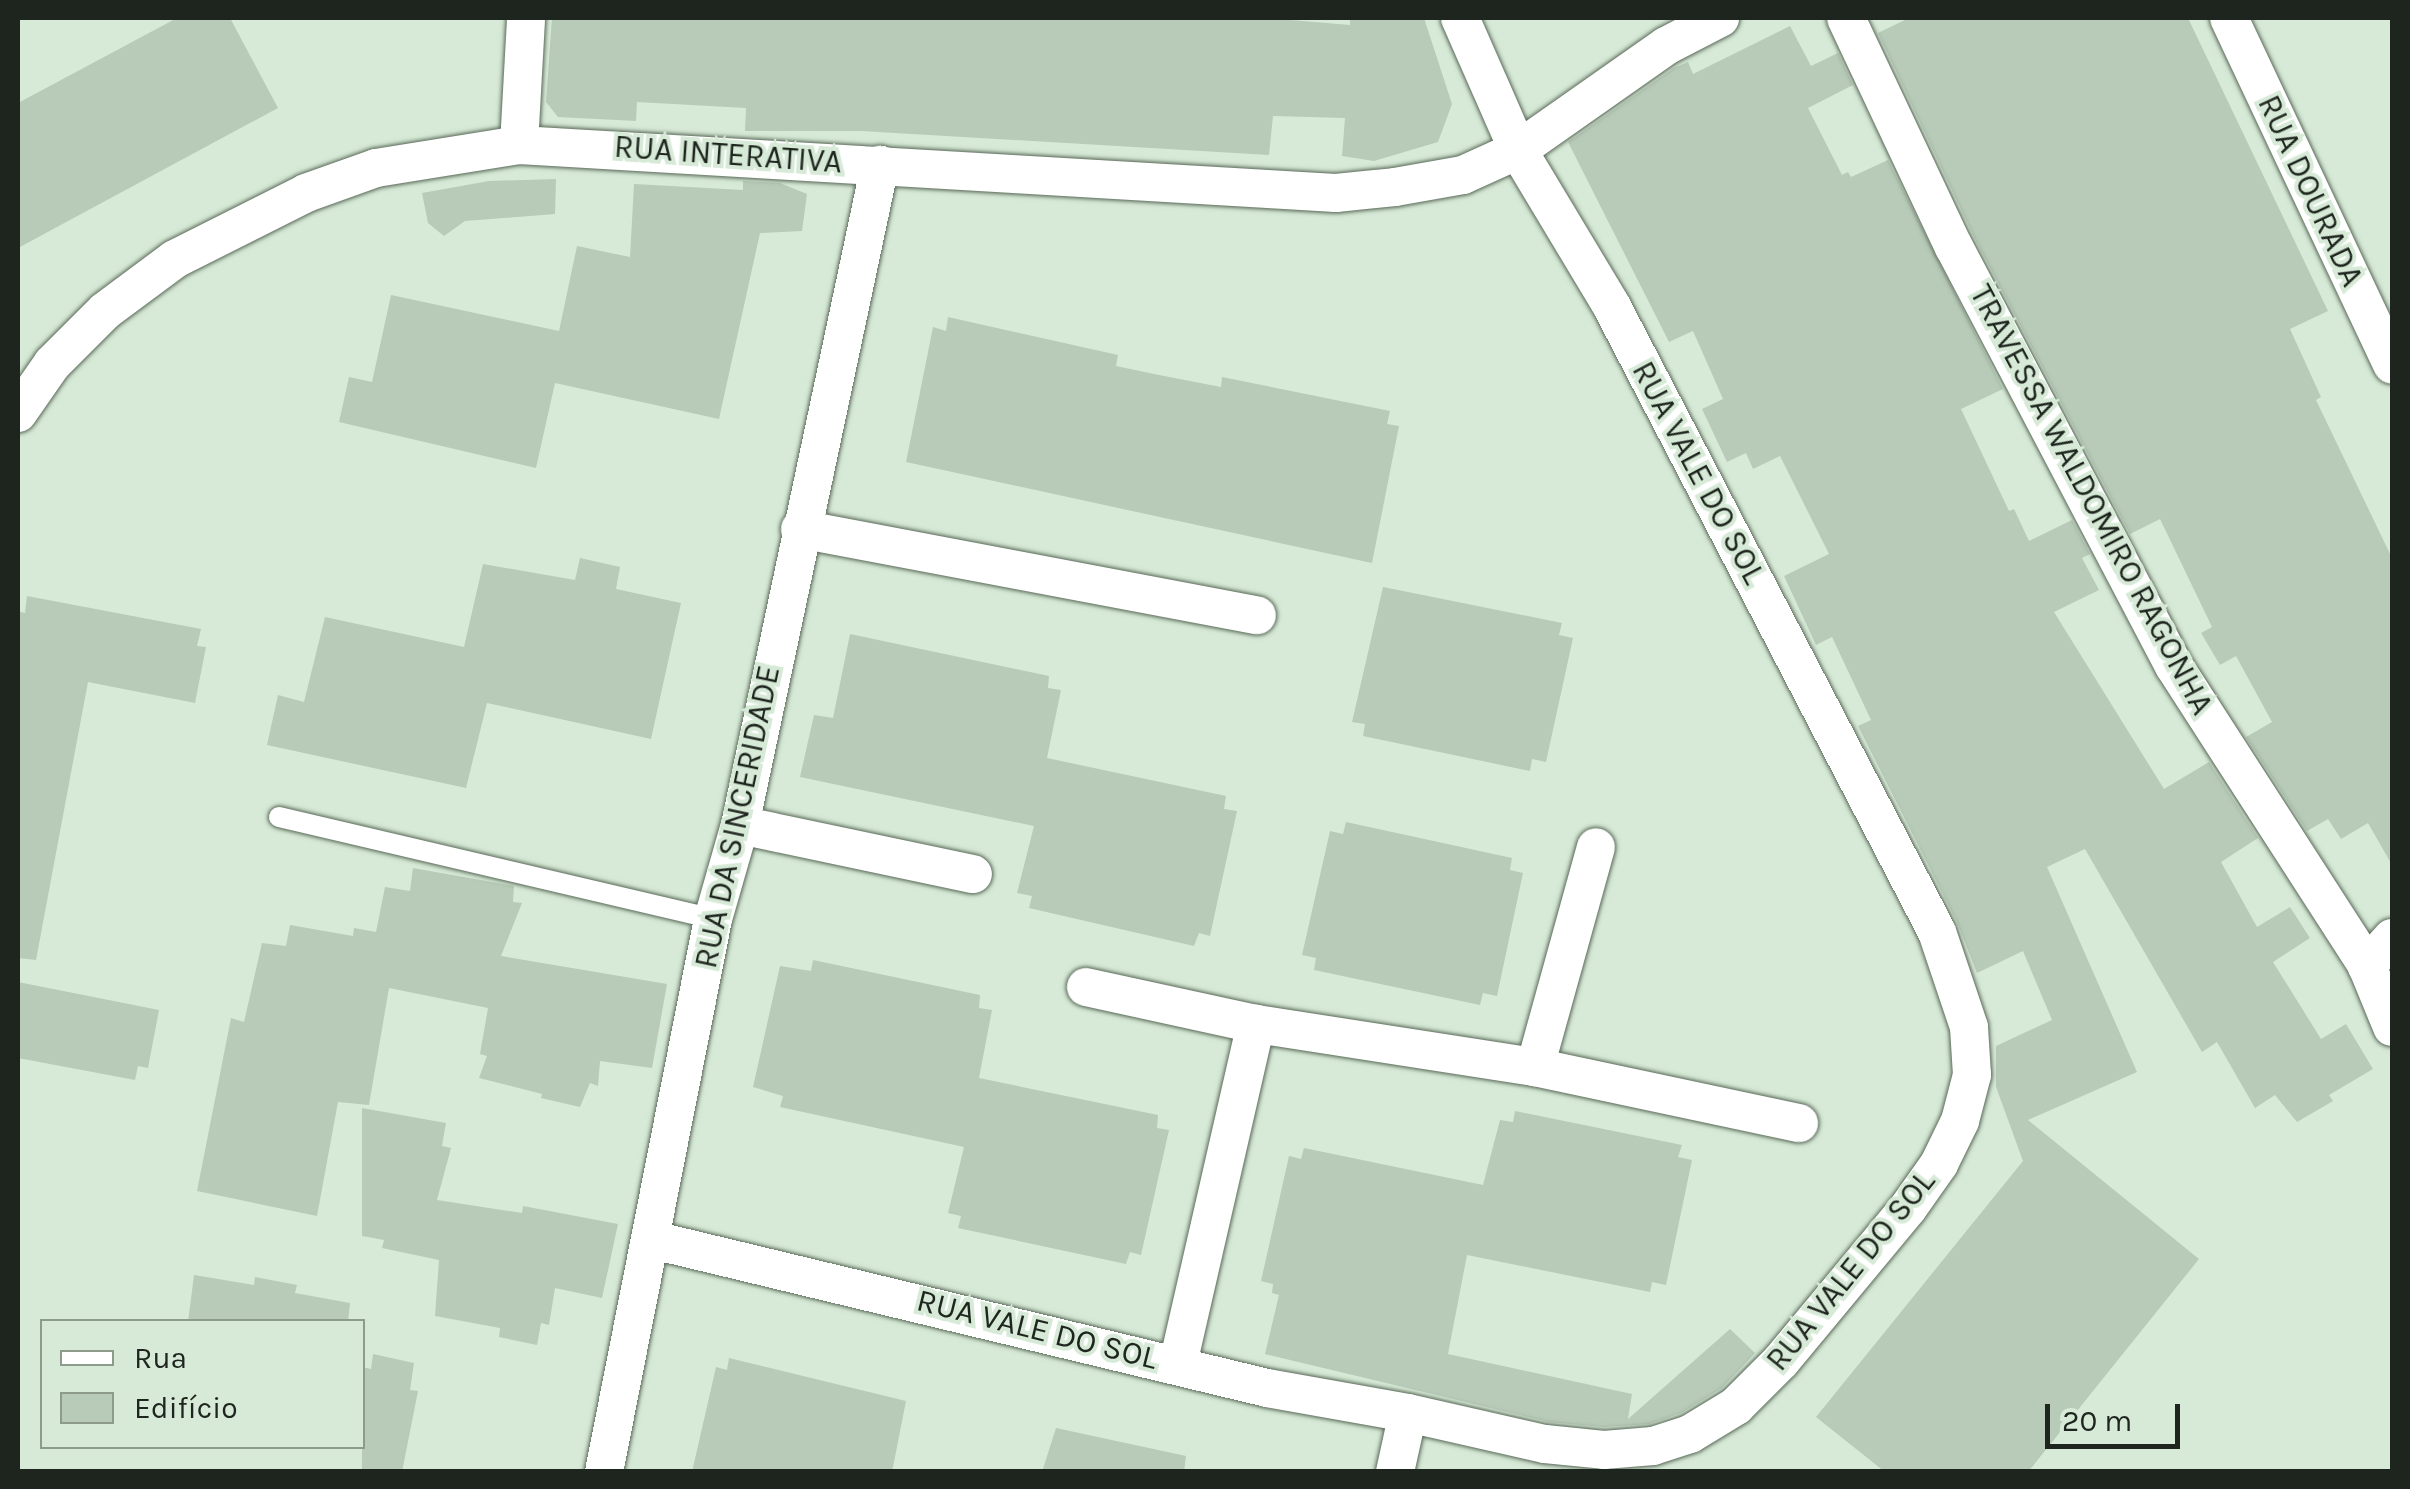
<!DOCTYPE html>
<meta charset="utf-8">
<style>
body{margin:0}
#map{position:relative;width:2410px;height:1489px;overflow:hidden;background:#d7ead7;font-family:Karla,sans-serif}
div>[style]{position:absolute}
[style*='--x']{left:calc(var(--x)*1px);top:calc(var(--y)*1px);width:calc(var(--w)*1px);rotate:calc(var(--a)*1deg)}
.building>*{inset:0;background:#b8cab8}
.roads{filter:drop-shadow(0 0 2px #596958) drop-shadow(0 0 2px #596958)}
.service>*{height:20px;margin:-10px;padding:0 10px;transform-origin:10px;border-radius:10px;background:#fff}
.minor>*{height:38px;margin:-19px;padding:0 19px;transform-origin:19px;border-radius:19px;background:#fff}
span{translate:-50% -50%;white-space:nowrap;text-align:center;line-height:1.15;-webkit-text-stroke:8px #d7ead7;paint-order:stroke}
.street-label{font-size:32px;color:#1e251e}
.frame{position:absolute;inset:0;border:20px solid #1e251e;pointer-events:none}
.legend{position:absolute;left:40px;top:1319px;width:325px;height:130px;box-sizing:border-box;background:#d7ead7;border:2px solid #8d9b8d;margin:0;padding:12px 18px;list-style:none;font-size:30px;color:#1e251e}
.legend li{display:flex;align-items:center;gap:20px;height:50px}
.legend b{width:50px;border:2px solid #8d9b8d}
.scale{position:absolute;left:2045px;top:1404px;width:135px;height:45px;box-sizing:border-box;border:5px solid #1e251e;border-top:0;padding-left:12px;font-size:30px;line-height:35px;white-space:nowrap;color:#1e251e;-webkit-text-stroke:8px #d7ead7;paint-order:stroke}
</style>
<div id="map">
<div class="building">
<div style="clip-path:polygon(177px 18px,230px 18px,278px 108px,18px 248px,18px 103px)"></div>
<div style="clip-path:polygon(552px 18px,1268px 18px,1350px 25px,1350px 18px,1424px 18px,1452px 104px,1438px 142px,1374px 161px,1342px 156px,1345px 118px,1273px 116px,1269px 155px,861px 131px,745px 131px,746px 108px,637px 102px,636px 121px,558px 117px,546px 102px)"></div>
<div style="clip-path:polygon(1909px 18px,2188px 18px,2328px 311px,2290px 329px,2321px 397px,2316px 400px,2392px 558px,2392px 865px,2368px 823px,2341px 839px,2328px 819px,2307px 831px,2246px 737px,2272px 722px,2236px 656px,2220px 665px,2201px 633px,2212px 627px,2160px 519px,2130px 534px,1974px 237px,1878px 33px)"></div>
<div style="clip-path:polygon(1790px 26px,1811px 66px,1838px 53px,1853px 85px,1808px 108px,1842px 175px,1848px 172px,1851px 177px,1888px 160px,2003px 389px,1961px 409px,2009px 511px,2014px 509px,2029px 541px,2072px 520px,2090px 554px,2082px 558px,2099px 590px,2054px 612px,2164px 789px,2209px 762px,2258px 838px,2221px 862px,2257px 927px,2290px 907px,2310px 938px,2273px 962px,2321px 1039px,2346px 1024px,2373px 1069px,2329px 1095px,2333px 1101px,2297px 1122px,2275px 1095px,2255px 1108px,2217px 1042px,2202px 1052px,2085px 849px,2047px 867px,2137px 1072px,2028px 1120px,2199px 1259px,2028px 1472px,1885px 1472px,1816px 1417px,2023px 1161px,1996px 1087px,1996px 1046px,2052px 1020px,2023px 951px,1977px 973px,1957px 922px,1858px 726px,1871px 720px,1832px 637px,1816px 645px,1784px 576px,1829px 554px,1780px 456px,1753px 469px,1746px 453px,1727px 462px,1702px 409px,1723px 399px,1693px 331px,1669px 342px,1568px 142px,1674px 68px,1688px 62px,1693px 74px)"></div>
<div style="clip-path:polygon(556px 179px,555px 214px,465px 221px,444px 236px,428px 223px,422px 193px,489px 181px)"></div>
<div style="clip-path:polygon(743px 181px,780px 183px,807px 194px,802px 231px,760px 233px,719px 419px,555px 383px,536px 468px,339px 422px,349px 377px,372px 382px,391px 295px,559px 331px,577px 246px,630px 257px,634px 184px,743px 190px)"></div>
<div style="clip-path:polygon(948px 317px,1118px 355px,1116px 366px,1159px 375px,1221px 387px,1222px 377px,1390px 411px,1387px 424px,1399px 426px,1372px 563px,906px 462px,933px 327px,946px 331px)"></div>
<div style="clip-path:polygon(580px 558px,620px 567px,616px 589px,681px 603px,651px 739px,487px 703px,466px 788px,267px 745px,278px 695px,304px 702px,325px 617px,464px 647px,483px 564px,575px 580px)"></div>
<div style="clip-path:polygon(1383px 587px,1562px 623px,1559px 635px,1573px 638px,1546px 762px,1532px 759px,1530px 771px,1363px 736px,1365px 724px,1352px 722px)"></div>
<div style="clip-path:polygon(27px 596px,201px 629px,197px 646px,206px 647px,195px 703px,88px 682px,36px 960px,18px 958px,18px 611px,25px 613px)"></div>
<div style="clip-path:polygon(850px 634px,1049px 676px,1048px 688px,1061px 690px,1047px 758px,1226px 796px,1224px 809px,1237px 811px,1210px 936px,1199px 933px,1194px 946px,1029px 908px,1032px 896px,1017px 893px,1034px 826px,800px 777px,814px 715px,833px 718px)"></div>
<div style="clip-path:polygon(1346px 822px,1512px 858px,1510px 870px,1523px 873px,1497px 996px,1483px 993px,1480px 1005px,1314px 970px,1316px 958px,1302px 955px,1330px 831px,1343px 834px)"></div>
<div style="clip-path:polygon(413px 868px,514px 886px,513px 902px,522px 903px,501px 956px,667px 984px,652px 1068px,600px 1061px,598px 1086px,590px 1083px,580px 1107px,541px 1098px,542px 1094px,479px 1078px,487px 1056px,480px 1054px,488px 1008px,389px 988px,369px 1105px,338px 1102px,317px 1216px,197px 1191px,231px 1018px,244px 1022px,262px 943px,286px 946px,290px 925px,353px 936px,354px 928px,376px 932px,385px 887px,410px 891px)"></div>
<div style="clip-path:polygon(813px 960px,980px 995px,979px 1008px,992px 1010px,979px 1078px,1158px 1115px,1157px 1128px,1169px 1130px,1141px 1255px,1130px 1252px,1126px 1264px,958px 1228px,961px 1216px,948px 1213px,964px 1147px,780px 1107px,783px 1096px,753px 1087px,780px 966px,811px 971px)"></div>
<div style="clip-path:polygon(18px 982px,159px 1010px,148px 1068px,138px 1066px,135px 1080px,18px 1058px)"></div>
<div style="clip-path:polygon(362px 1108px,446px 1123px,442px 1146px,451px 1148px,437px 1200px,522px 1213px,523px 1206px,618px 1224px,602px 1298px,555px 1288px,549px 1325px,541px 1323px,537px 1345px,499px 1337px,500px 1328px,435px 1316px,439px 1260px,382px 1248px,384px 1240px,362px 1236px)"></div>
<div style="clip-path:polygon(1515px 1111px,1682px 1145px,1678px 1157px,1692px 1160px,1666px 1285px,1652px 1282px,1650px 1292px,1467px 1255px,1448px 1354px,1632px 1394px,1628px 1419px,1730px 1329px,1755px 1353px,1722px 1388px,1681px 1413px,1649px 1424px,1604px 1427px,1549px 1422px,1265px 1354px,1279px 1295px,1272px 1293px,1273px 1284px,1261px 1281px,1289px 1156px,1301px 1159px,1304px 1148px,1483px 1185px,1500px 1120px,1513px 1122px)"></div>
<div style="clip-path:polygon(194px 1275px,254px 1285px,255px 1277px,297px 1285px,295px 1293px,350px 1303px,348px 1322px,188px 1322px)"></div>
<div style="clip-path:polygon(373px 1354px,414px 1363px,410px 1390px,418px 1391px,402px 1472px,362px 1472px,362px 1367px,371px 1369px)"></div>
<div style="clip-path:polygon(729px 1358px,906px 1401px,892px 1472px,692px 1472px,716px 1367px,727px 1370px)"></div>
<div style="clip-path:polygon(1056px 1428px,1186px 1456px,1184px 1472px,1042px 1472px)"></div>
</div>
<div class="roads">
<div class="service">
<div style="--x:279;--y:817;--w:446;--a:13.2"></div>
</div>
<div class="minor">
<div style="--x:1846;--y:18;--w:253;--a:64.8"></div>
<div style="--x:1954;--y:247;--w:473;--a:62.3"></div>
<div style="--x:2174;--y:666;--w:357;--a:57.2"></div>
<div style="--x:2229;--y:18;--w:383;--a:64.8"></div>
<div style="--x:519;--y:145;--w:127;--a:-86.8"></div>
<div style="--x:18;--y:413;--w:60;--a:-55.2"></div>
<div style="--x:52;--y:364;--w:75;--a:-45"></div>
<div style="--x:105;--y:311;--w:87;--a:-36.6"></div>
<div style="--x:175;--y:259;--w:147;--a:-26.7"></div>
<div style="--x:306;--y:193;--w:74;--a:-19.7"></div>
<div style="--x:376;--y:168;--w:145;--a:-9.1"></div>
<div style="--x:519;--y:145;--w:818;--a:3.36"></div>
<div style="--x:1336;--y:193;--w:59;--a:-5.8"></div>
<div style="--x:1395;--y:187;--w:69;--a:-10"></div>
<div style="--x:1463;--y:175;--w:60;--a:-24.4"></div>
<div style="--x:1518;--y:150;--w:181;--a:-35.1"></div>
<div style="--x:1666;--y:46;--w:61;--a:-27.4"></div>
<div style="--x:800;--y:529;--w:465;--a:10.7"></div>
<div style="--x:740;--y:825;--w:238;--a:11.9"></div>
<div style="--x:2392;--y:938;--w:38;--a:132"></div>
<div style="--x:2367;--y:966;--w:66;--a:67.7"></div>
<div style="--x:1086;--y:987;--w:174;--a:12.3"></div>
<div style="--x:1256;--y:1024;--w:282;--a:8.8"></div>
<div style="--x:1535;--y:1067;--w:270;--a:12"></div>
<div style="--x:1535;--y:1067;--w:228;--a:-74.5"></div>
<div style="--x:653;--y:1240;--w:632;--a:13.55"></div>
<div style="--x:1267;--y:1388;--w:143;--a:10.1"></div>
<div style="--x:1408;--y:1413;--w:140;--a:12.8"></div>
<div style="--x:1545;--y:1444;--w:59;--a:5.8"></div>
<div style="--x:1604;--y:1450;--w:49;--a:-4.7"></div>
<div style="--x:1653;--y:1446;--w:39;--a:-18"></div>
<div style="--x:1690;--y:1434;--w:54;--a:-31.3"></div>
<div style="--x:1736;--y:1406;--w:64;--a:-45"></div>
<div style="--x:1781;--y:1361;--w:199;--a:-50.3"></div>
<div style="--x:1908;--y:1208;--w:54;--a:-54.8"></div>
<div style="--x:1939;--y:1164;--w:48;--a:-64"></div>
<div style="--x:1960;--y:1121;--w:48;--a:-75.4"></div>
<div style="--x:1972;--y:1075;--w:48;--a:-93.6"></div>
<div style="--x:1969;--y:1027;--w:100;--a:-108.6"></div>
<div style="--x:1937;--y:932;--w:707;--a:-117.47"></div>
<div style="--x:1611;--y:305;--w:181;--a:-121"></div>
<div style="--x:1518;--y:150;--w:144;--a:-113.7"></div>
<div style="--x:1178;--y:1364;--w:349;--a:-77.1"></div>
<div style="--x:604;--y:1472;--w:564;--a:-78.85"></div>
<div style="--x:713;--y:919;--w:98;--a:-74"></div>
<div style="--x:740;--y:825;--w:675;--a:-78.02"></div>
<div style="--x:1395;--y:1472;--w:60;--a:-77.6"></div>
</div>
</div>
<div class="street-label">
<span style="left:728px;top:155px;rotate:4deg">RUA INTERATIVA</span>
<span style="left:2310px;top:191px;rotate:65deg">RUA DOURADA</span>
<span style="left:1698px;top:473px;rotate:62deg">RUA VALE DO SOL</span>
<span style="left:2091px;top:500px;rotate:62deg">TRAVESSA WALDOMIRO RAGONHA</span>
<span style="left:738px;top:817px;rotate:-78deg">RUA DA SINCERIDADE</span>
<span style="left:1851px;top:1271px;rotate:-51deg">RUA VALE DO SOL</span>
<span style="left:1037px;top:1330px;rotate:14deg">RUA VALE DO SOL</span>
</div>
<div class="frame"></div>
<ul class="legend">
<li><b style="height:12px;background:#fff"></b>Rua</li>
<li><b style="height:28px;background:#b8cab8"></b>Edifício</li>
</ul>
<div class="scale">20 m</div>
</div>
